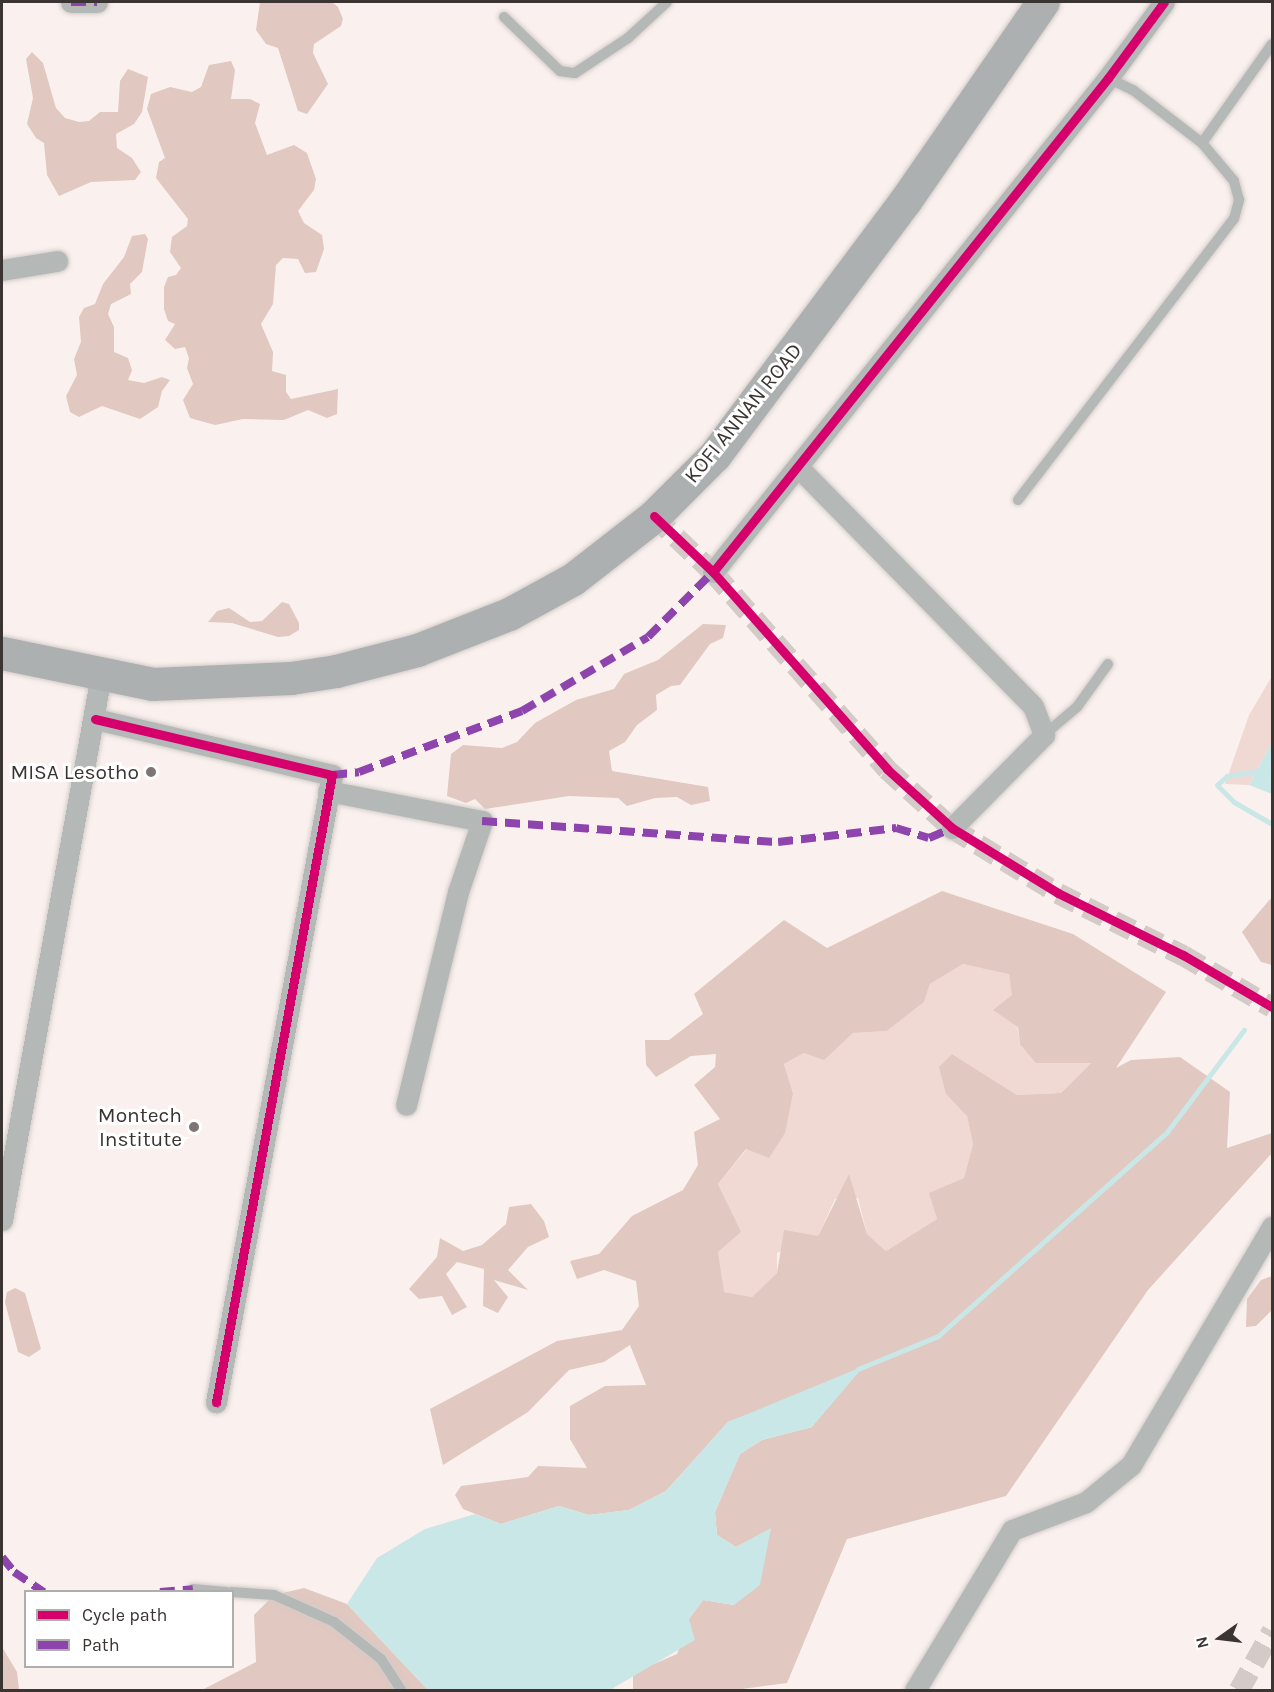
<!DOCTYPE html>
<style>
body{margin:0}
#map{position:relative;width:1274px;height:1692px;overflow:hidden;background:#faf1ee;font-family:Karla,sans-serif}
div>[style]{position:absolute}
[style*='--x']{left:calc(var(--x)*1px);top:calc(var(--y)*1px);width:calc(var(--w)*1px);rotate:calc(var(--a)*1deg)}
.green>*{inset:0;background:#f0d9d2}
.forest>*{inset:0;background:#e1c8c0}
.water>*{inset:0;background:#c9e7e6}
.stream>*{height:5px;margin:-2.5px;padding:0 2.5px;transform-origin:2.5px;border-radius:2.5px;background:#c9e7e6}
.street-tunnel>*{height:21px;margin-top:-10.5px;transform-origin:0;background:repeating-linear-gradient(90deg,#d4cbc8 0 21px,transparent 0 31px)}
.roads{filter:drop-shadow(0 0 2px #d3ccc9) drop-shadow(0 0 2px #d3ccc9)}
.lane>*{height:10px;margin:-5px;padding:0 5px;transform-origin:5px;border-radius:5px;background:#b4b9b8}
.street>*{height:21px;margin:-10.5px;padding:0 10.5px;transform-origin:10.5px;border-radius:10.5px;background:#b4b9b8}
.primary>*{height:33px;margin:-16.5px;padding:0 16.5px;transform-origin:16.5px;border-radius:16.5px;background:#adb0b0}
.quiet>*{height:8px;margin-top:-4px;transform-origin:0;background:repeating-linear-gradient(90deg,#8e44ad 0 15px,transparent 0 23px)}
.cycleway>*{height:9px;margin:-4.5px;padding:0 4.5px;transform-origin:4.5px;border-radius:4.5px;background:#d6006c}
.dots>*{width:16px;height:16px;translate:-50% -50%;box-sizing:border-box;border:3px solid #fff;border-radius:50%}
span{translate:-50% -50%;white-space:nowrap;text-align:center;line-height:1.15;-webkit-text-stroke:6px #fff;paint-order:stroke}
.street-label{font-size:21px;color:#3a3432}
.poi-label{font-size:21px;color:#3a3432}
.right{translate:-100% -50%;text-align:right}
.frame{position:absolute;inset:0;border:3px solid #3a3432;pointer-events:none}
.legend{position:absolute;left:24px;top:1590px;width:210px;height:78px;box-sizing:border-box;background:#fff;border:2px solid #b0aead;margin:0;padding:8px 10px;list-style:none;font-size:18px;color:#3a3432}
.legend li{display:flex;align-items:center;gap:12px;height:30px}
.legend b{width:30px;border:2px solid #b0aead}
.north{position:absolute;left:1190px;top:1608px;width:60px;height:60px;-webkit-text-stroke:4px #fff;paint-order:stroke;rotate:256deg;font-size:16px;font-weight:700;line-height:24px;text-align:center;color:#3a3432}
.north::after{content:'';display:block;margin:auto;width:21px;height:27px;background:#3a3432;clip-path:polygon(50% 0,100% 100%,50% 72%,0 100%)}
</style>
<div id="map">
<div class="green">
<div style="clip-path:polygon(1272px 676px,1272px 742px,1249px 785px,1225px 784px,1249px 715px)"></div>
<div style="clip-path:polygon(963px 964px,1009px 973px,1020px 1044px,1091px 1063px,1061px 1093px,1017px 1095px,952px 1054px,946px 1094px,967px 1115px,973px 1144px,964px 1178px,930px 1193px,937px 1219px,886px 1251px,867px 1234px,858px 1198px,835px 1199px,818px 1236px,777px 1253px,777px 1273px,752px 1297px,723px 1292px,718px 1252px,740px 1232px,718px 1184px,793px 1093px,784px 1064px,804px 1053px,824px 1059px,853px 1033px,887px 1031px,924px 1002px,930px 984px)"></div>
</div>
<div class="forest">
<div style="clip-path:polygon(260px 2px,332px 2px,338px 7px,343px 19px,341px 26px,314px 44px,313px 53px,328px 84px,307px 114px,298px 111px,278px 48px,266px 44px,256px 30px)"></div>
<div style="clip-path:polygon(32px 52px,43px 63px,56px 108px,65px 118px,79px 122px,89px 121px,100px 112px,118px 112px,120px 81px,128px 69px,148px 77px,142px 112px,134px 124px,116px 134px,117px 148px,132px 158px,141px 172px,135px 180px,91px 182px,59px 196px,47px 175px,44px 143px,36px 138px,27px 124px,33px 98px,26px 59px)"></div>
<div style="clip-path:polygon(231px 61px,235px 70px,231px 99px,250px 99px,260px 104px,255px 123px,267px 155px,294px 145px,307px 153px,316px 179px,314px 190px,298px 211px,304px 223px,322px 235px,324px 249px,316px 272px,305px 273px,298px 259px,283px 258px,276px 265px,273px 304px,261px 324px,273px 352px,272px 371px,286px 375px,286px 392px,291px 399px,338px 389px,337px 414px,327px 418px,308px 410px,284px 420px,243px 419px,215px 425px,190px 418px,183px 400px,193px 384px,187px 368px,189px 358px,185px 347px,175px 349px,165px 340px,175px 324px,168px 321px,164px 309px,164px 287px,168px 277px,176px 275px,181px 268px,170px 252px,172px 237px,187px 226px,188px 219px,156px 178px,159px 162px,165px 158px,147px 109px,151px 94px,170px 87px,192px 92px,201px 87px,209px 65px)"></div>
<div style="clip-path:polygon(145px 234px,148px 239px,142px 272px,130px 284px,131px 294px,111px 304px,108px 314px,114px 327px,114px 352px,128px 358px,132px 370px,128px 380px,144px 383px,162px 377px,170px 380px,162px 391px,158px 407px,140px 419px,102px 406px,79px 417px,70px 412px,66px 396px,77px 375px,74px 359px,81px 342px,79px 317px,84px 308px,95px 304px,103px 284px,124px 257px,132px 236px)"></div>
<div style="clip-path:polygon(282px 602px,289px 604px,299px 623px,299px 630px,289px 636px,278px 637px,232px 623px,208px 622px,217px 611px,229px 608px,250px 622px,262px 621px)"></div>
<div style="clip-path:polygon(703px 624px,726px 625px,723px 638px,710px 644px,680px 685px,671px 686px,656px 695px,657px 710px,637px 725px,625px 742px,609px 751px,612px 771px,708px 787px,710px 801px,691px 805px,677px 797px,655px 798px,627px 806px,618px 798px,569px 796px,485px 809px,475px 799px,466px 803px,447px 796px,451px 754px,463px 745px,502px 748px,517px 742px,535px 723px,576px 700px,614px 689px,624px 674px,658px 660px)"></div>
<div style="clip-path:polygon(evenodd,942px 891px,1073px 934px,1166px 992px,1116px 1068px,1131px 1060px,1180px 1057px,1230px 1092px,1227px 1148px,1272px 1133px,1272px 1153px,1148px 1290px,1006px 1496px,847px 1539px,787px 1683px,735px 1690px,633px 1690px,633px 1673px,677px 1654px,689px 1619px,703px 1600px,734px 1605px,771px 1529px,736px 1547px,717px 1535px,715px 1512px,740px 1454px,762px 1440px,812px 1427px,784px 1401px,728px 1422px,666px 1491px,629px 1510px,589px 1515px,559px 1506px,501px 1524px,463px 1509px,455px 1495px,461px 1486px,528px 1477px,538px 1466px,587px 1468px,570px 1439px,570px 1406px,605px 1386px,646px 1385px,630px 1345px,604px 1362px,569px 1370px,528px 1412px,443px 1465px,430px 1409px,557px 1341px,622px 1330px,639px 1306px,636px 1281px,604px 1270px,577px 1279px,570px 1261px,599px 1254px,632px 1216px,683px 1190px,698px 1165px,694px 1132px,720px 1119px,694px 1085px,715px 1067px,716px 1054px,691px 1056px,656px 1077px,646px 1065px,645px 1040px,669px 1040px,703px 1014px,694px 994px,784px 920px,827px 948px,942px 891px,963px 964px,1009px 974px,1012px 995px,993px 1010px,1018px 1027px,1020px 1044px,1036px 1063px,1091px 1063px,1061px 1093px,1017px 1095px,952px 1054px,939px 1067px,946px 1094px,967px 1116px,973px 1144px,964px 1178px,929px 1193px,937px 1219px,886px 1251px,867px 1234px,849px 1174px,818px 1236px,784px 1230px,777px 1273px,752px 1297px,724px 1292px,718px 1252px,741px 1232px,718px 1184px,746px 1149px,769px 1158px,785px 1133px,793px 1093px,784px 1064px,804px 1053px,824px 1060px,853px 1033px,887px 1031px,924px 1002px,930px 984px,963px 964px)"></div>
<div style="clip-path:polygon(1272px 897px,1272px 965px,1261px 962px,1242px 932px)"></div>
<div style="clip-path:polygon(531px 1204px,544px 1221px,549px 1237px,528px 1247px,508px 1270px,528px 1290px,494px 1280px,508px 1297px,498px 1313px,483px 1306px,484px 1269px,457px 1262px,446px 1274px,467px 1307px,452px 1315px,442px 1296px,419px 1299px,409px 1289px,437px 1257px,440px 1238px,463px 1251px,482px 1245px,506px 1224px,509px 1207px)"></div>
<div style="clip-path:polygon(1272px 1276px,1271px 1311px,1256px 1326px,1246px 1327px,1247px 1299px,1261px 1280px)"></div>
<div style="clip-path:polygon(15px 1288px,25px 1293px,41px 1349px,29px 1357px,18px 1352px,5px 1302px,7px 1292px)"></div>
<div style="clip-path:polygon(304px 1588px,347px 1604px,428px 1690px,202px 1690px,256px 1662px,254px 1615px,274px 1595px)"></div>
<div style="clip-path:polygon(2px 1647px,17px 1672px,19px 1690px,2px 1690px)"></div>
</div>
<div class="water">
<div style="clip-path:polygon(1272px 742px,1272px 794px,1249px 785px)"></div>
<div style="clip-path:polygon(864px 1366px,812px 1427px,762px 1440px,740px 1454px,715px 1512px,717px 1535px,736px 1547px,771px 1528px,760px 1585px,734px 1605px,703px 1600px,689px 1619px,695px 1640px,610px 1690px,428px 1690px,347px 1604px,377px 1558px,425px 1529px,475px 1514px,501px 1524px,559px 1506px,589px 1515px,629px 1510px,666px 1491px,728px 1422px)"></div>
</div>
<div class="stream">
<div style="--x:1272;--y:769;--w:46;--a:171.2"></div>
<div style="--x:1227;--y:776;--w:13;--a:138"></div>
<div style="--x:1217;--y:785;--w:24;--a:45"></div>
<div style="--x:1234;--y:802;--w:44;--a:30.1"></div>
<div style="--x:858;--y:1369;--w:87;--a:-22.4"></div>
<div style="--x:938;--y:1336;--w:307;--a:-41.7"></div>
<div style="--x:1167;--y:1132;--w:128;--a:-53"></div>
</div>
<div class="street-tunnel">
<div style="--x:654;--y:516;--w:81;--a:43.5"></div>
<div style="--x:713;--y:572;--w:263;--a:48.5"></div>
<div style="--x:887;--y:769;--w:88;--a:42.2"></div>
<div style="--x:952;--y:828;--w:124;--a:31.5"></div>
<div style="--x:1058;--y:893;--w:140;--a:26.4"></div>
<div style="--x:1183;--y:955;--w:103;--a:30.3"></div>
<div style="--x:1239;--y:1690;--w:68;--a:-60.8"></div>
</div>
<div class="roads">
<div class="lane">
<div style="--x:504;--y:17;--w:78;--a:44"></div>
<div style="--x:560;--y:71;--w:15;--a:8"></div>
<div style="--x:575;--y:73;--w:64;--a:-33.4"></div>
<div style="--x:628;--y:38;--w:53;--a:-42.7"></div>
<div style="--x:1108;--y:78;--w:28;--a:26"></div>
<div style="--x:1133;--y:90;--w:87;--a:37.5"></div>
<div style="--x:1202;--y:143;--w:121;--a:-54.7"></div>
<div style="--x:1018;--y:500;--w:354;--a:-52.5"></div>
<div style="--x:1234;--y:219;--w:20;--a:-75"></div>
<div style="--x:1239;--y:200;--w:20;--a:-105"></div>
<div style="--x:1234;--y:181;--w:50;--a:-130.1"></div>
<div style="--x:1044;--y:735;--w:43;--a:-40.3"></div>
<div style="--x:1077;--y:707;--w:53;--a:-54.2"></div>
<div style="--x:193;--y:1589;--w:34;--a:5"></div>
<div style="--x:232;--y:1592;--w:42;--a:4.1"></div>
<div style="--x:274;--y:1595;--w:66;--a:24.2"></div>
<div style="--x:334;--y:1622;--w:60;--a:38.2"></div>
<div style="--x:381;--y:1659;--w:37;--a:57"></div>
</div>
<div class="street">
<div style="--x:71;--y:2;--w:26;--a:0"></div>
<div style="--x:2;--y:270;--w:56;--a:-9.3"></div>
<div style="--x:798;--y:467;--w:335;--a:45.5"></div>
<div style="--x:1033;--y:706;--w:31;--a:69"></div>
<div style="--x:1044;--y:735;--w:131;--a:134.7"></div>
<div style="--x:713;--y:572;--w:633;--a:-51.35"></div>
<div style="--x:1108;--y:78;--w:94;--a:-53.6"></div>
<div style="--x:95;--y:719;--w:244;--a:13.3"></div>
<div style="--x:332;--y:775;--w:638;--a:100.48"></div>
<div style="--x:328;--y:791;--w:157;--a:11"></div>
<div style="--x:482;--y:821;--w:75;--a:108.7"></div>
<div style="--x:458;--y:892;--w:219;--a:103.7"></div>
<div style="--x:2;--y:1220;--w:554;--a:-79.7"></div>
<div style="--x:915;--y:1690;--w:187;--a:-58.8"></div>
<div style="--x:1012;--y:1530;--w:79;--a:-20.7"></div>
<div style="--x:1086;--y:1502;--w:58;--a:-39.4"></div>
<div style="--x:1131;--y:1465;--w:277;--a:-59.4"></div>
</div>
<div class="primary">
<div style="--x:2;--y:653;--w:154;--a:11.6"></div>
<div style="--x:153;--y:684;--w:138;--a:-2.5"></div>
<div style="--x:291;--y:678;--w:46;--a:-8.8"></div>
<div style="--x:336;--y:671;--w:84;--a:-14.5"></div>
<div style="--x:417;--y:650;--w:99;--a:-21.4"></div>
<div style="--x:509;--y:614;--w:73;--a:-28.7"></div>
<div style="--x:573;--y:579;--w:103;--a:-37.9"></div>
<div style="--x:654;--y:516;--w:86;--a:-45"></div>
<div style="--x:715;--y:455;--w:317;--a:-53.2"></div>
<div style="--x:905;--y:201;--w:242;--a:-55.3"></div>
</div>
</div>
<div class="quiet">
<div style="--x:71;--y:2;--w:26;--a:0"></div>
<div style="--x:332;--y:775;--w:27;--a:-6"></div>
<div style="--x:359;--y:772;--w:174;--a:-20.5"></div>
<div style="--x:522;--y:711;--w:146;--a:-30.4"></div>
<div style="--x:648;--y:637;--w:92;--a:-45"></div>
<div style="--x:482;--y:821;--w:297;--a:4.1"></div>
<div style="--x:778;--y:842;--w:119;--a:-6.8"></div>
<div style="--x:896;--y:828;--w:34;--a:17"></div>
<div style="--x:929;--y:838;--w:25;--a:-23"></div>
<div style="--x:2;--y:1557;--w:19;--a:51"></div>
<div style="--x:14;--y:1572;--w:36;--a:34"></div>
<div style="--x:160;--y:1592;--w:33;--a:-5"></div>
</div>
<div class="cycleway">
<div style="--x:654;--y:516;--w:81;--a:43.5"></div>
<div style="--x:713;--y:572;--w:263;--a:48.5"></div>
<div style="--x:887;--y:769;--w:88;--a:42.2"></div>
<div style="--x:952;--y:828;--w:124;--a:31.5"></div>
<div style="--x:1058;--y:893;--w:140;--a:26.4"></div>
<div style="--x:1183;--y:955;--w:103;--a:30.3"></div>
<div style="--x:713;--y:572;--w:633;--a:-51.35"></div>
<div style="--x:1108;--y:78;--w:94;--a:-53.6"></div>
<div style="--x:95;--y:719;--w:244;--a:13.3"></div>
<div style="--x:332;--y:775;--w:638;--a:100.48"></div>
</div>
<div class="dots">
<div style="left:151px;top:772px;background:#7d7674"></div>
<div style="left:194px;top:1127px;background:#7d7674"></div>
</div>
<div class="street-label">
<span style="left:743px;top:413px;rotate:-51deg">KOFI ANNAN ROAD</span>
</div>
<div class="poi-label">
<span class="right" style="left:139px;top:772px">MISA Lesotho</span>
<span class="right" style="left:182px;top:1127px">Montech<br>Institute</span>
</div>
<div class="frame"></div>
<ul class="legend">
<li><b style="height:8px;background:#d6006c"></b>Cycle path</li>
<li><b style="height:8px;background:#8e44ad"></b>Path</li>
</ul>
<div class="north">N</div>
</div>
